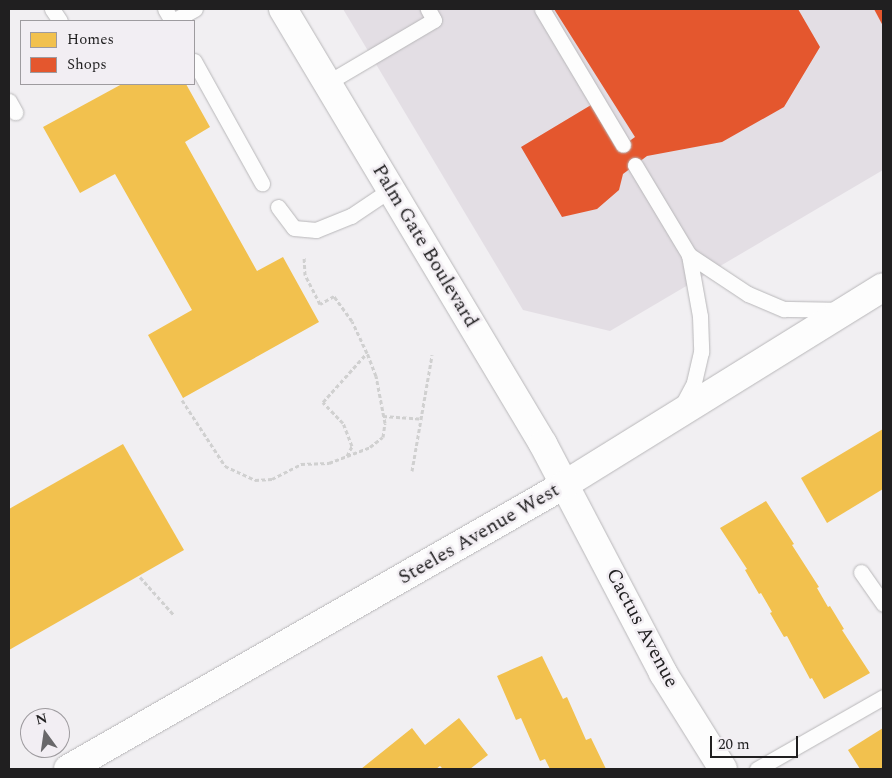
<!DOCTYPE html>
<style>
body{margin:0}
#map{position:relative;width:892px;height:778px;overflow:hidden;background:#f1eff2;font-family:Spectral,serif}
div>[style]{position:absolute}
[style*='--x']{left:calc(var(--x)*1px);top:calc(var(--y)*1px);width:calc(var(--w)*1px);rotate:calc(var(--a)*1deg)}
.built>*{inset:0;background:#e3dee4}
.homes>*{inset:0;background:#f2c14e}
.shops>*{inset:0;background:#e4572e}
.path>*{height:3px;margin-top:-1.5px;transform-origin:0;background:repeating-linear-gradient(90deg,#d0d0d0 0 4px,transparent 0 6.5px)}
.roads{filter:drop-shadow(0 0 1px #b8b7b9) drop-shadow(0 0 1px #b8b7b9)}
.lane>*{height:15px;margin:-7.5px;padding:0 7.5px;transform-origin:7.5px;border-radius:7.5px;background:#fdfdfd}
.street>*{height:28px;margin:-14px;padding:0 14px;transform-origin:14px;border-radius:14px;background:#fdfdfd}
.secondary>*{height:28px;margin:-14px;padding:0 14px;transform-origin:14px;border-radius:14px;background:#fdfdfd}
span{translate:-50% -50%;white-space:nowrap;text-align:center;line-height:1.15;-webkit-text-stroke:5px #f2eef3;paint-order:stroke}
.street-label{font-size:20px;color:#201f20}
.frame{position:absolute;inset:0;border:10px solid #201f20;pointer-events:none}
.legend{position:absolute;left:20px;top:20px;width:175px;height:65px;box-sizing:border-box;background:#f2eef3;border:1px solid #9e9b9f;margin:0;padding:6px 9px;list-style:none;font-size:15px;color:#201f20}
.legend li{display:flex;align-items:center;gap:10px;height:25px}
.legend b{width:25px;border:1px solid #9e9b9f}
.north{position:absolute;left:20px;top:708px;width:50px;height:50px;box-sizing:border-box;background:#f2eef3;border:1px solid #9e9b9f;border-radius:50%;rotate:346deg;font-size:14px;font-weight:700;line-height:20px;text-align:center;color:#201f20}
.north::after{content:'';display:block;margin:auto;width:18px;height:22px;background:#69686a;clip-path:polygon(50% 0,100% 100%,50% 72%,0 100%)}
.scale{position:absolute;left:710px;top:736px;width:88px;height:22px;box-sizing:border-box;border:2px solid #201f20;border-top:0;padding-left:6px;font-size:15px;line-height:18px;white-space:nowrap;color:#201f20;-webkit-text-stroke:4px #f2eef3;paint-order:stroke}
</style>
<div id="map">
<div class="built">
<div style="clip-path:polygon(343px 9px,883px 9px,883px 170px,610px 331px,523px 310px)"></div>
</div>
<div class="homes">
<div style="clip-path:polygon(122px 84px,186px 84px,210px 127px,185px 142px,257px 271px,283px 257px,319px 322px,183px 398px,148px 335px,192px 310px,115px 174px,80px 193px,43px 127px)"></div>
<div style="clip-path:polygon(883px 429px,883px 489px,827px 523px,801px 478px)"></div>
<div style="clip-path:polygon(123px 444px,184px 550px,9px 650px,9px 509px)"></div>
<div style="clip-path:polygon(766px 501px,794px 544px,792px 545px,819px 587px,817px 588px,828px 607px,830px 606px,844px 629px,842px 630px,870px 673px,824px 699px,812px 678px,810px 679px,787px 636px,784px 637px,770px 613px,772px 612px,761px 593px,759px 594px,745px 570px,747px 569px,720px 528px)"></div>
<div style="clip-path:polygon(542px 656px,563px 699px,567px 697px,586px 740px,591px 738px,606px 769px,550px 769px,545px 759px,540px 761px,521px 718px,516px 720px,497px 676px)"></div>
<div style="clip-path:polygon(459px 718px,488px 755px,470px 769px,443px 769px,440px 766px,436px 769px,361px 769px,412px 728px,425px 745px)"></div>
<div style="clip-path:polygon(883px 728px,883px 769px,860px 769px,848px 750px)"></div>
</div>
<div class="shops">
<div style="clip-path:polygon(554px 9px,798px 9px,820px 47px,784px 107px,722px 142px,647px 156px,623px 174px,619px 190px,597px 209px,562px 217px,521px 147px,591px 105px,617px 150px,635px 137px)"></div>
<div style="clip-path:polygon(874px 9px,883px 9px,883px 26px)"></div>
</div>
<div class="path">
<div style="--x:182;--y:400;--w:79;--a:56.9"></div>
<div style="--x:225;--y:466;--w:33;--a:25"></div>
<div style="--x:255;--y:480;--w:17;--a:-3"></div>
<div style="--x:272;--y:479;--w:33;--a:-27"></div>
<div style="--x:301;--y:464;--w:28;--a:-2"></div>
<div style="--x:329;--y:463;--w:19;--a:-21"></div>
<div style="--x:347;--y:456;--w:11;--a:-63"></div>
<div style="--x:352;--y:446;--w:25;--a:-111"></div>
<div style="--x:343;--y:423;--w:29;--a:-134"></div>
<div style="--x:323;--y:402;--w:66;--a:-48.1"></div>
<div style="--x:367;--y:353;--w:35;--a:-115"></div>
<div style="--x:352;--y:321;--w:31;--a:-126"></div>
<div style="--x:334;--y:296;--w:16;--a:150"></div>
<div style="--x:320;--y:304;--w:33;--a:-117"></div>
<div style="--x:305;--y:275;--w:19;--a:-93"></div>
<div style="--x:383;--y:416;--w:39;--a:4"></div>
<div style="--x:347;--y:456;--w:25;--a:-21"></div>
<div style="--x:370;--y:447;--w:16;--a:-38"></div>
<div style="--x:383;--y:437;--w:14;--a:-82"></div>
<div style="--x:385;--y:423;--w:48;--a:-100.8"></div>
<div style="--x:376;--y:376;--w:25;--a:-111"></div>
<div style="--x:412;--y:471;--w:118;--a:-80.2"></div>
<div style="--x:140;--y:577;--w:50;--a:48.3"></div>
</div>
<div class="roads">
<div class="lane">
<div style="--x:52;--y:9;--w:14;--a:56"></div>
<div style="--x:165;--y:9;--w:14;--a:60"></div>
<div style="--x:542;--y:9;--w:158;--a:59.2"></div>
<div style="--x:173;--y:21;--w:25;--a:-29"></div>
<div style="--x:194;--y:61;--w:140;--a:60.9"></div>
<div style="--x:327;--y:83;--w:124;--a:-30.5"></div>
<div style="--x:434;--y:20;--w:13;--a:-119"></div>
<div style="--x:9;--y:101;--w:13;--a:61"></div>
<div style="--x:635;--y:165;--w:105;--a:59"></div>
<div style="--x:689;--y:255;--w:62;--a:79.8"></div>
<div style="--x:700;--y:316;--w:36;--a:88"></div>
<div style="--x:701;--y:352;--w:32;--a:103"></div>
<div style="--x:694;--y:383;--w:30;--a:118"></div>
<div style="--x:278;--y:207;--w:26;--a:53"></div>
<div style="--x:294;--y:228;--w:22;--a:5"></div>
<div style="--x:316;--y:230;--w:38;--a:-22"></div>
<div style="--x:351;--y:216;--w:48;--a:-34"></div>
<div style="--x:689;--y:255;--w:71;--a:33.5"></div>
<div style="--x:748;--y:294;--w:39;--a:23"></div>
<div style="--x:784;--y:309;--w:56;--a:1"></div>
<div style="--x:861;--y:572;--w:39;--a:55"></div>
<div style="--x:757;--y:769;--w:145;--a:-29.7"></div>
</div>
<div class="street">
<div style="--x:283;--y:9;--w:507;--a:59.13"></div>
<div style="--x:543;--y:444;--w:259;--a:62.3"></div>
<div style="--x:663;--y:673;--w:113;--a:58"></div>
</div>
<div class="secondary">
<div style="--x:68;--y:769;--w:572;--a:-29.79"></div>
<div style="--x:564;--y:485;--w:375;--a:-31.8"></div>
</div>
</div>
<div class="street-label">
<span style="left:425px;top:246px;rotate:59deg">Palm Gate Boulevard</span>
<span style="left:479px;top:534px;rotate:-30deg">Steeles Avenue West</span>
<span style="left:642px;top:628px;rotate:62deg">Cactus Avenue</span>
</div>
<div class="frame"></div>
<ul class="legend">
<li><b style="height:14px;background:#f2c14e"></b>Homes</li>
<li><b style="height:14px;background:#e4572e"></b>Shops</li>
</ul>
<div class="north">N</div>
<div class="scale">20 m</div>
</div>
